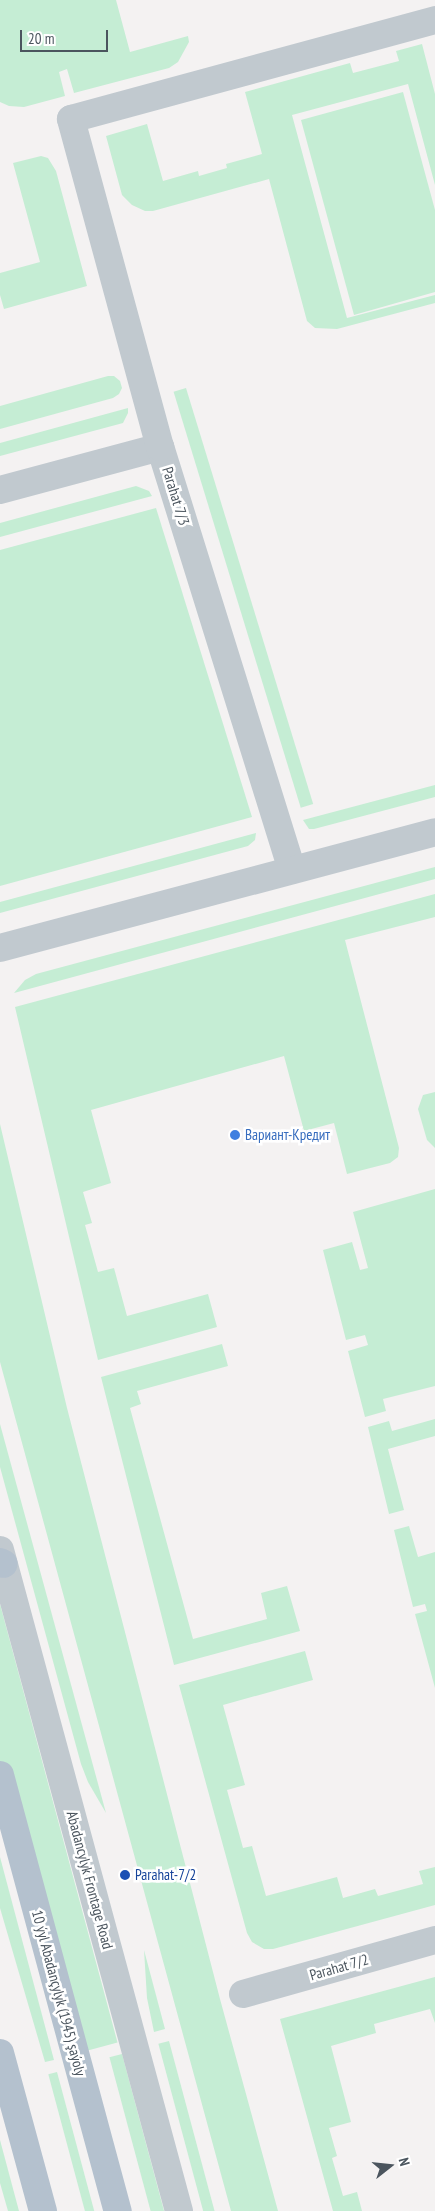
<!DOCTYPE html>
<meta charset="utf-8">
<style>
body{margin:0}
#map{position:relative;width:435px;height:2211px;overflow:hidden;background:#f4f2f2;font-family:"PT Sans Narrow",sans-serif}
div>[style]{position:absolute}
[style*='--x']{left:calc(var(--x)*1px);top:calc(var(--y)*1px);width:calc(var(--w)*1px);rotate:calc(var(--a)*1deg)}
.green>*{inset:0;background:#c5edd4;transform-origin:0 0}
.street>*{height:28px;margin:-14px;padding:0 14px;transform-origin:14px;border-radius:14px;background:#c1c9cf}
.primary>*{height:28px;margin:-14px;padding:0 14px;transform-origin:14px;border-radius:14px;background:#b4c1ce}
.dots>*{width:14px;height:14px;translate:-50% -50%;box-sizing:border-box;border:2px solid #fff;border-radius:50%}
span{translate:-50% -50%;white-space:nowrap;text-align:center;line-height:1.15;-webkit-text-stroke:5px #fff;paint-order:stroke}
.street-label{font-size:15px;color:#4b555e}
.shop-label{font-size:15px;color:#366cbe}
.left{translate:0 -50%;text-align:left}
.transit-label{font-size:15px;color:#164399}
.north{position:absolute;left:365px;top:2141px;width:50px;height:50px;-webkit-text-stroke:4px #fff;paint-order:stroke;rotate:74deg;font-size:14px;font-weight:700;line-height:20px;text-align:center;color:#4b555e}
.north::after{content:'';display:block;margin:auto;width:18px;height:22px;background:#4b555e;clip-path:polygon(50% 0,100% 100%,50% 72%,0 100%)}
.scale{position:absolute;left:20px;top:30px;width:88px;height:22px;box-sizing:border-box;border:2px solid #4b555e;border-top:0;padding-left:6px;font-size:15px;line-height:18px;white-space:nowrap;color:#4b555e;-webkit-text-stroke:4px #fff;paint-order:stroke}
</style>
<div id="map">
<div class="green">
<div style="clip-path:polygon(0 0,116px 0,130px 52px,188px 36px,189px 42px,178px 62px,169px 68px,74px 93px,67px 69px,59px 72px,65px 96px,24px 107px,9px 106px,0 102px)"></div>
<div style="clip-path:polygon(422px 44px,435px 94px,435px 185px,408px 84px,292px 115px,347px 318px,435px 295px,435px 303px,337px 329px,315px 328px,307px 321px,269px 179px,153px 211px,145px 211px,132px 205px,122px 195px,106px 136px,147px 124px,163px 181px,198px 171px,199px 176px,227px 168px,226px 164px,262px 154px,245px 92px,350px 63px,353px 73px,399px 61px,396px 51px)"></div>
<div style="clip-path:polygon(403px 92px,435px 210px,435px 292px,354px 315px,301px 120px)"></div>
<div style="clip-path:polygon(41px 156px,48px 158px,56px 171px,87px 286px,4px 309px,0 295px,0 273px,40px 262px,13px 163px)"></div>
<div style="clip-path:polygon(108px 376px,114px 376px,120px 381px,122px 388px,119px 394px,113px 398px,0 429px,0 406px)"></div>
<div style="left:186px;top:388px;width:435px;height:13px;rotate:73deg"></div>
<div style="clip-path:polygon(128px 408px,128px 413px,123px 423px,0 456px,0 443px)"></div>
<div style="clip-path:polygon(136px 486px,149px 491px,152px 496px,0 537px,0 523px)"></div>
<div style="clip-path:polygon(156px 508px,252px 817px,0 886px,0 550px)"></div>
<div style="clip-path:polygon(435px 785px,435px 797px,314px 829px,309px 829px,303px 820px)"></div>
<div style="clip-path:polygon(256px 833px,255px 840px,248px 846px,0 913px,0 902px)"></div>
<div style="clip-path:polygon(435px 867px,435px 879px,14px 993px,25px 980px,36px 974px)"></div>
<div style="clip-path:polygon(435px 894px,435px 917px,345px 940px,399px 1148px,398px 1157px,390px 1163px,347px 1174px,334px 1123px,304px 1131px,284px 1056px,91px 1110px,111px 1183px,83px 1192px,92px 1223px,85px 1225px,98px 1272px,114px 1268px,127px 1316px,208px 1294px,217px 1327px,98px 1360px,15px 1007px)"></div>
<div style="clip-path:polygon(435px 1092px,435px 1148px,427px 1140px,418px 1109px,423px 1095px)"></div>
<div style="clip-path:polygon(0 1124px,67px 1408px,220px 1999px,278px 2211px,231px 2211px,0 1362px)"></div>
<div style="clip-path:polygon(435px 1189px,435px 1386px,383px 1399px,386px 1411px,365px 1417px,348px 1351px,368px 1345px,365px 1335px,346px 1340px,323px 1250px,352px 1242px,360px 1270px,368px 1268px,353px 1212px)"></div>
<div style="clip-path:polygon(222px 1344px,228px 1366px,137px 1391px,141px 1404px,130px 1408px,193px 1639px,267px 1619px,261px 1593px,287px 1586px,300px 1631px,174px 1665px,101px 1377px)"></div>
<div style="clip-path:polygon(435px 1419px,435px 1436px,388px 1449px,404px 1510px,389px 1514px,368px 1427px,389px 1421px,392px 1431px)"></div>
<div style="clip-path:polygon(0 1424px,106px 1813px,88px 1782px,81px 1764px,0 1467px)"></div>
<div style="clip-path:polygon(409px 1526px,418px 1557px,435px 1552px,435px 1688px,415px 1614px,427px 1611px,425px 1604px,413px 1607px,394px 1530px)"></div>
<div style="left:0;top:1604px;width:454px;height:50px;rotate:75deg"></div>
<div style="clip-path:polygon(305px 1651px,313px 1680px,223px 1705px,245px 1785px,227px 1790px,243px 1848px,252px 1846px,266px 1896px,337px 1877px,343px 1898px,375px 1889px,378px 1896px,423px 1884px,419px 1871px,435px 1867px,435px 1905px,273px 1949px,264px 1949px,252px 1942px,247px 1933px,179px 1685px)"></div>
<div style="clip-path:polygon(0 1857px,54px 2060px,45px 2062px,0 1908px)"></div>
<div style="clip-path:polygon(144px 1950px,165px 2029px,154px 2032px,147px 1998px)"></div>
<div style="clip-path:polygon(435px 1977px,435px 2023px,430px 2009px,374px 2024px,376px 2033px,331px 2046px,351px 2122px,329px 2128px,337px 2156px,332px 2158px,343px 2196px,357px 2192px,362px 2211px,333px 2211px,280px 2019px)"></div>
<div style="left:169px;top:2041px;width:176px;height:11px;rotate:75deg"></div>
<div style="left:122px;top:2054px;width:163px;height:13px;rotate:75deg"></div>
<div style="left:57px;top:2072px;width:144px;height:9px;rotate:75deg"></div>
<div style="clip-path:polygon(0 2140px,19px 2211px,8px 2211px,0 2183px)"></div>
</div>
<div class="street">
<div style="--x:0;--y:490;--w:166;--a:-15"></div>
<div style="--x:292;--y:870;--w:443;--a:-107.3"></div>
<div style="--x:160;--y:447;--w:340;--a:-105.2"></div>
<div style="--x:71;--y:119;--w:377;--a:-15.2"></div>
<div style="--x:0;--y:948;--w:450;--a:-14.9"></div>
<div style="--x:0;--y:1550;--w:685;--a:74.85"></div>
<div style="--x:243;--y:1994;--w:199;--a:-15.7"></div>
</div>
<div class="primary">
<div style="--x:0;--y:1562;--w:4;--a:27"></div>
<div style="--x:0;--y:1775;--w:452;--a:74.9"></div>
<div style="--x:0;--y:2053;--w:164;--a:74.8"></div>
</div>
<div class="dots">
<div style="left:235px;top:1135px;background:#3f7fe0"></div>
<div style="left:125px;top:1875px;background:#1a4fb4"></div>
</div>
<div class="street-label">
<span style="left:176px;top:496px;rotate:73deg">Parahat 7/3</span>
<span style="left:90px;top:1880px;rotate:75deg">Abadancylyk Frontage Road</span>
<span style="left:339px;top:1967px;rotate:-16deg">Parahat 7/2</span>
<span style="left:59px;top:1993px;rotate:75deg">10 ýyl Abadançylyk (1945) şaýoly</span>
</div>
<div class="shop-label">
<span class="left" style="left:245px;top:1135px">Вариант-Кредит</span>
</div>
<div class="transit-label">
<span class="left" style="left:135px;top:1875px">Parahat-7/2</span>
</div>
<div class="north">N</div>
<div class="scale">20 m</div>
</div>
